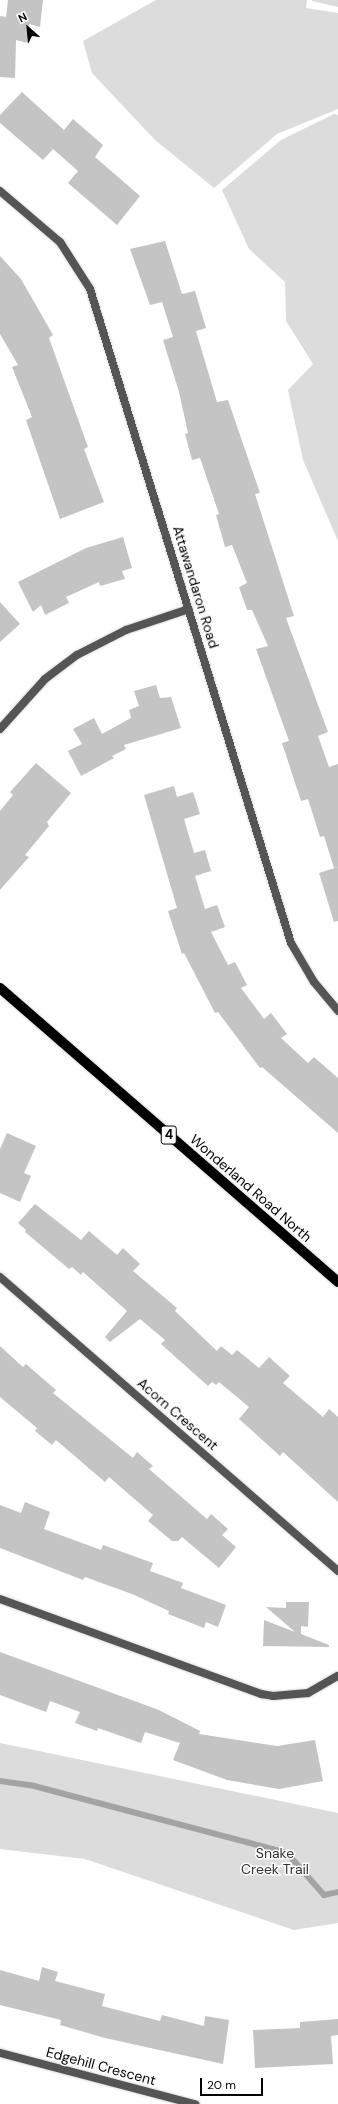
<!DOCTYPE html>
<style>
body{margin:0}
#map{position:relative;width:338px;height:2104px;overflow:hidden;background:#fff;font-family:"DM Sans",sans-serif}
div>[style]{position:absolute}
[style*='--x']{left:calc(var(--x)*1px);top:calc(var(--y)*1px);width:calc(var(--w)*1px);rotate:calc(var(--a)*1deg)}
.green>*{inset:0;background:#dcdcdc}
.stream>*{height:6px;margin:-3px;padding:0 3px;transform-origin:3px;border-radius:3px;background:#a3a3a3}
.building>*{inset:0;background:#c4c4c4}
.roads{filter:drop-shadow(0 0 1px #dbdbdb) drop-shadow(0 0 1px #dbdbdb)}
.minor>*{height:8px;margin:-4px;padding:0 4px;transform-origin:4px;border-radius:4px;background:#555}
.primary>*{height:10px;margin:-5px;padding:0 5px;transform-origin:5px;border-radius:5px;background:#000}
span{translate:-50% -50%;white-space:nowrap;text-align:center;line-height:1.15;-webkit-text-stroke:3px #fff;paint-order:stroke}
.shield-label span{padding:1px 3px;background:#fff;border:1px solid;border-radius:3px;-webkit-text-stroke-width:0}
.shield-label{font-size:13px;color:#000;font-weight:700}
.street-label{font-size:14px;color:#000}
.park-label{font-size:14px;color:#333}
.north{position:absolute;left:8px;top:8px;width:40px;height:40px;-webkit-text-stroke:3px #fff;paint-order:stroke;rotate:333deg;font-size:11px;font-weight:700;line-height:16px;text-align:center;color:#000}
.north::after{content:'';display:block;margin:auto;width:14px;height:18px;background:#000;clip-path:polygon(50% 0,100% 100%,50% 72%,0 100%)}
.scale{position:absolute;left:200px;top:2078px;width:63px;height:18px;box-sizing:border-box;border:2px solid #000;border-top:0;padding-left:5px;font-size:12px;line-height:14px;white-space:nowrap;color:#000;-webkit-text-stroke:3px #fff;paint-order:stroke}
</style>
<div id="map">
<div class="green">
<div style="clip-path:polygon(156px 0,307px 0,306px 8px,338px 13px,338px 109px,277px 134px,214px 188px,155px 140px,92px 73px,83px 41px)"></div>
<div style="clip-path:polygon(312px 0,338px 0,338px 7px,312px 1px)"></div>
<div style="clip-path:polygon(334px 114px,338px 115px,338px 541px,303px 460px,288px 390px,313px 364px,286px 321px,285px 282px,249px 249px,222px 190px,281px 140px)"></div>
<div style="clip-path:polygon(0 1743px,338px 1813px,338px 1923px,294px 1930px,85px 1859px,0 1849px)"></div>
</div>
<div class="stream">
<div style="--x:0;--y:1781;--w:34;--a:8"></div>
<div style="--x:34;--y:1786;--w:262;--a:14.8"></div>
<div style="--x:287;--y:1853;--w:56;--a:48.6"></div>
<div style="--x:324;--y:1895;--w:14;--a:-12"></div>
</div>
<div class="building">
<div style="clip-path:polygon(8px 0,43px 0,40px 27px,29px 24px,28px 43px,16px 40px,15px 78px,0 77px,0 16px,6px 17px)"></div>
<div style="clip-path:polygon(22px 92px,64px 130px,73px 119px,103px 145px,95px 157px,140px 196px,117px 225px,68px 183px,78px 171px,53px 149px,43px 160px,0 123px,0 115px)"></div>
<div style="clip-path:polygon(165px 241px,182px 294px,195px 291px,206px 328px,196px 331px,217px 402px,228px 400px,260px 493px,255px 494px,294px 616px,286px 618px,328px 732px,318px 736px,329px 767px,338px 764px,338px 867px,334px 868px,324px 836px,320px 837px,308px 799px,301px 801px,282px 743px,289px 741px,256px 649px,268px 646px,252px 610px,247px 610px,239px 587px,247px 583px,232px 545px,225px 547px,216px 515px,219px 514px,200px 458px,192px 460px,185px 434px,188px 433px,179px 392px,163px 340px,173px 337px,162px 302px,150px 305px,130px 249px)"></div>
<div style="clip-path:polygon(0 256px,21px 279px,53px 335px,49px 338px,88px 447px,84px 449px,104px 502px,60px 519px,26px 420px,32px 417px,12px 367px,18px 365px,0 334px)"></div>
<div style="clip-path:polygon(123px 537px,132px 568px,122px 571px,125px 579px,100px 586px,99px 582px,66px 597px,69px 603px,45px 615px,41px 605px,33px 612px,18px 582px,86px 548px)"></div>
<div style="clip-path:polygon(0 602px,20px 624px,0 642px)"></div>
<div style="clip-path:polygon(156px 685px,160px 698px,171px 697px,181px 728px,124px 745px,126px 749px,112px 756px,114px 758px,81px 776px,68px 751px,82px 744px,73px 729px,94px 718px,102px 734px,131px 718px,129px 710px,139px 706px,134px 691px)"></div>
<div style="clip-path:polygon(36px 763px,71px 793px,47px 822px,49px 826px,25px 855px,29px 857px,0 890px,0 811px,13px 795px,10px 792px)"></div>
<div style="clip-path:polygon(174px 786px,177px 797px,193px 792px,200px 814px,184px 819px,194px 853px,205px 850px,211px 871px,195px 876px,205px 909px,217px 905px,225px 927px,211px 932px,228px 965px,235px 962px,247px 985px,241px 988px,264px 1019px,271px 1013px,287px 1034px,281px 1038px,308px 1063px,314px 1057px,338px 1078px,338px 1133px,262px 1067px,260px 1068px,218px 1012px,215px 1013px,184px 953px,182px 954px,168px 911px,177px 908px,144px 795px)"></div>
<div style="clip-path:polygon(338px 867px,338px 921px,334px 922px,319px 873px)"></div>
<div style="clip-path:polygon(7px 1133px,36px 1146px,24px 1173px,31px 1176px,20px 1202px,0 1193px,0 1149px)"></div>
<div style="clip-path:polygon(35px 1204px,81px 1240px,89px 1231px,117px 1255px,123px 1248px,140px 1264px,133px 1271px,177px 1308px,175px 1311px,217px 1351px,221px 1346px,232px 1355px,237px 1350px,259px 1368px,269px 1357px,290px 1376px,283px 1383px,323px 1417px,329px 1409px,338px 1417px,338px 1502px,283px 1452px,280px 1456px,239px 1419px,249px 1407px,219px 1382px,216px 1385px,212px 1382px,208px 1386px,161px 1344px,165px 1340px,140px 1319px,110px 1342px,105px 1337px,127px 1311px,83px 1272px,81px 1275px,72px 1267px,69px 1269px,25px 1232px,26px 1230px,18px 1223px)"></div>
<div style="clip-path:polygon(0 1346px,23px 1367px,26px 1364px,56px 1390px,53px 1393px,133px 1458px,137px 1452px,153px 1466px,149px 1469px,207px 1519px,211px 1514px,228px 1529px,222px 1535px,236px 1547px,219px 1568px,182px 1537px,178px 1541px,172px 1541px,148px 1521px,153px 1515px,109px 1477px,105px 1482px,56px 1440px,52px 1445px,35px 1431px,37px 1428px,0 1397px)"></div>
<div style="clip-path:polygon(25px 1502px,50px 1512px,44px 1529px,101px 1550px,103px 1545px,153px 1563px,150px 1571px,183px 1583px,181px 1588px,226px 1605px,218px 1627px,206px 1622px,204px 1628px,168px 1614px,169px 1611px,132px 1594px,85px 1577px,83px 1580px,0 1548px,0 1505px,21px 1513px)"></div>
<div style="clip-path:polygon(286px 1602px,309px 1602px,308px 1627px,301px 1626px,301px 1634px,329px 1645px,329px 1647px,263px 1646px,264px 1620px,295px 1632px,266px 1607px,286px 1608px)"></div>
<div style="clip-path:polygon(0 1652px,159px 1710px,200px 1731px,199px 1734px,277px 1746px,315px 1740px,323px 1781px,279px 1789px,227px 1780px,173px 1760px,180px 1743px,145px 1732px,141px 1743px,98px 1728px,97px 1731px,75px 1723px,80px 1712px,50px 1701px,46px 1712px,0 1695px)"></div>
<div style="clip-path:polygon(42px 1967px,58px 1972px,55px 1981px,105px 1994px,102px 2006px,160px 2021px,162px 2015px,204px 2026px,205px 2016px,229px 2020px,223px 2064px,105px 2038px,60px 2025px,61px 2020px,0 2005px,0 1970px,39px 1981px)"></div>
<div style="clip-path:polygon(338px 2019px,338px 2035px,331px 2036px,333px 2064px,255px 2068px,253px 2030px,300px 2028px,300px 2022px)"></div>
</div>
<div class="roads">
<div class="minor">
<div style="--x:0;--y:191;--w:79;--a:40.4"></div>
<div style="--x:60;--y:242;--w:56;--a:57.4"></div>
<div style="--x:90;--y:289;--w:684;--a:72.92"></div>
<div style="--x:291;--y:943;--w:45;--a:59.5"></div>
<div style="--x:314;--y:982;--w:38;--a:50"></div>
<div style="--x:0;--y:729;--w:67;--a:-48"></div>
<div style="--x:45;--y:679;--w:40;--a:-37"></div>
<div style="--x:77;--y:655;--w:55;--a:-27"></div>
<div style="--x:126;--y:630;--w:66;--a:-18.4"></div>
<div style="--x:0;--y:1277;--w:448;--a:41"></div>
<div style="--x:0;--y:1599;--w:278;--a:20"></div>
<div style="--x:261;--y:1694;--w:12;--a:9"></div>
<div style="--x:273;--y:1696;--w:35;--a:-5"></div>
<div style="--x:308;--y:1693;--w:34;--a:-30"></div>
<div style="--x:0;--y:2053;--w:202;--a:14.7"></div>
</div>
<div class="primary">
<div style="--x:0;--y:988;--w:448;--a:41"></div>
</div>
</div>
<div class="shield-label">
<span style="left:169px;top:1135px">4</span>
</div>
<div class="street-label">
<span style="left:196px;top:587px;rotate:73deg">Attawandaron Road</span>
<span style="left:251px;top:1188px;rotate:41deg">Wonderland Road North</span>
<span style="left:178px;top:1414px;rotate:41deg">Acorn Crescent</span>
<span style="left:101px;top:2066px;rotate:15deg">Edgehill Crescent</span>
</div>
<div class="park-label">
<span style="left:275px;top:1861px">Snake<br>Creek Trail</span>
</div>
<div class="north">N</div>
<div class="scale">20 m</div>
</div>
